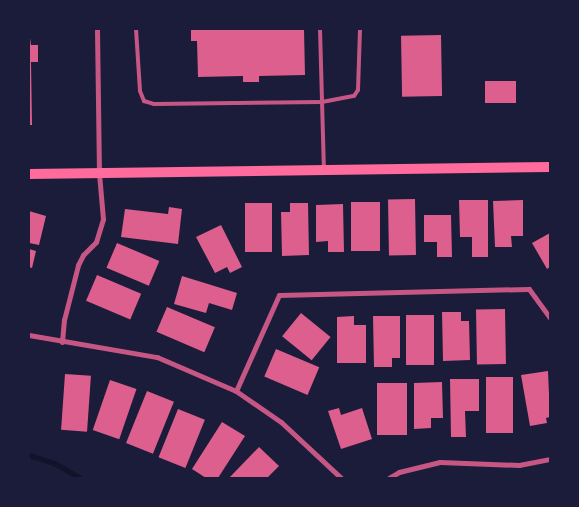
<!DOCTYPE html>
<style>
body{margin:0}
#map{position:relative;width:579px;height:507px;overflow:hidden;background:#1b1b3a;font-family:Georgia,serif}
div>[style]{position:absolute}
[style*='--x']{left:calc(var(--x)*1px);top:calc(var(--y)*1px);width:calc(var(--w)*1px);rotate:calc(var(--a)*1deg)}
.stream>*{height:5px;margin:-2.5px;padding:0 2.5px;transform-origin:2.5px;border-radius:2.5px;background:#12122b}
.building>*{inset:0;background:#dd5f8e;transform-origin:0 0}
.service>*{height:4px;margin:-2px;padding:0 2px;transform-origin:2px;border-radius:2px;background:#c65784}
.minor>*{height:5px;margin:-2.5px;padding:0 2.5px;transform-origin:2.5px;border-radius:2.5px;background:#c65784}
.secondary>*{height:10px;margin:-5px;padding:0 5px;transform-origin:5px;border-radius:5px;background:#ff6b9d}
span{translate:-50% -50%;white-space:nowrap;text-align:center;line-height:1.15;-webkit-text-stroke:5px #1b1b3a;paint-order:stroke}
.frame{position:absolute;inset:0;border:30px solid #1b1b3a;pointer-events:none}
</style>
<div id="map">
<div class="stream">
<div style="--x:29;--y:455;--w:28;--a:18"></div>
<div style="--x:56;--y:464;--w:28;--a:30"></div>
</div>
<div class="building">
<div style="clip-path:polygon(191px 29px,304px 29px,305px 75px,259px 76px,259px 82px,243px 82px,243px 76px,198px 77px,197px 41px,191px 41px)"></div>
<div style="clip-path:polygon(29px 31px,31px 45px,38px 45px,38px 62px,31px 62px,32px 125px,29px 125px)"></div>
<div style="left:441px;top:35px;width:61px;height:40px;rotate:89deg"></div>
<div style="left:516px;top:81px;width:22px;height:31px;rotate:90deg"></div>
<div style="left:415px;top:199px;width:56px;height:27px;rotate:89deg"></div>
<div style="clip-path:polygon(459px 200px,488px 200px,488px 257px,472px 257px,472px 237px,460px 237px)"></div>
<div style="clip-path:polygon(523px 200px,523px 236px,511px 236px,512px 247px,495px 247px,493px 201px)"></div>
<div style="left:351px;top:202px;width:29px;height:49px"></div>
<div style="left:245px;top:203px;width:27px;height:49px"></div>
<div style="clip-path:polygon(290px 203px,308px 203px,309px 255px,282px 256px,281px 212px,290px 212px)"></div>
<div style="clip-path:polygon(343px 204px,344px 252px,328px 252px,328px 241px,316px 242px,316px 205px)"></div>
<div style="clip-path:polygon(169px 207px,182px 209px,178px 244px,121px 237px,125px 209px,168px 214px)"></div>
<div style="clip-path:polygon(29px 211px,46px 216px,39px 245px,29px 243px)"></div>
<div style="clip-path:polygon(424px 215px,451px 215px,452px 257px,437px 257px,437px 242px,424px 242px)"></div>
<div style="clip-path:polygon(221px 225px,242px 267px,230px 273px,227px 267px,215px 273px,196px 237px)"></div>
<div style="clip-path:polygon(550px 233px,550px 267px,547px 269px,532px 243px)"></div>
<div style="left:117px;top:243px;width:46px;height:27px;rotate:23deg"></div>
<div style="clip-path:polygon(29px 249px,36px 251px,32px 268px,29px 267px)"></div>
<div style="left:97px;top:275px;width:48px;height:28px;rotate:23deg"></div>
<div style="clip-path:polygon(182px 276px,237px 293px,232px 310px,209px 303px,206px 313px,174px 304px)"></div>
<div style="left:167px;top:307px;width:52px;height:27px;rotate:23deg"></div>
<div style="left:505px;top:309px;width:55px;height:29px;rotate:89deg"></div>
<div style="clip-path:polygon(442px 312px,461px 312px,461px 321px,469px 321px,470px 360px,443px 361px)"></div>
<div style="left:301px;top:313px;width:38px;height:30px;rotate:39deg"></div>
<div style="left:406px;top:315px;width:28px;height:50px"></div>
<div style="clip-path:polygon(354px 316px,354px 325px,366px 325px,366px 363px,337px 363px,337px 317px)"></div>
<div style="clip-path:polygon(373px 316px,400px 316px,400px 358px,392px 358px,392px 367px,374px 367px)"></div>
<div style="left:276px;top:349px;width:47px;height:30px;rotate:23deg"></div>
<div style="clip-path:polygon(548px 371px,550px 417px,546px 418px,547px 423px,530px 426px,521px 375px)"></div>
<div style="left:65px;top:374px;width:26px;height:56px;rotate:4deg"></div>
<div style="left:486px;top:377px;width:27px;height:56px"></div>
<div style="clip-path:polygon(450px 379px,479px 379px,479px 411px,465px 411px,466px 437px,451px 437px)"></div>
<div style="left:110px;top:380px;width:28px;height:53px;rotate:19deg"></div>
<div style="clip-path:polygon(442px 382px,443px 418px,431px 418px,431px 428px,414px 429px,414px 383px)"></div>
<div style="left:377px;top:383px;width:30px;height:52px"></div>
<div style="left:147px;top:391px;width:29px;height:56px;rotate:22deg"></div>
<div style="clip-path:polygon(339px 408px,341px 415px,362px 408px,372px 439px,341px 449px,328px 411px)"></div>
<div style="left:178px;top:409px;width:29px;height:52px;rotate:22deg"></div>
<div style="clip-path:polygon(222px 422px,245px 436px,218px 478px,206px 478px,192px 469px)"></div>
<div style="clip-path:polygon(259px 447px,279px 466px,267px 478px,229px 478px)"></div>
</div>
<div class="service">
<div style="--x:136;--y:29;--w:62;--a:86.3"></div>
<div style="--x:140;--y:91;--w:11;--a:68"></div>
<div style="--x:144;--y:101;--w:10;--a:17"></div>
<div style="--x:154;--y:104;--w:168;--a:-0.7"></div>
<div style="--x:322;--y:102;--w:33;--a:-11"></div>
<div style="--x:354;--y:96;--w:7;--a:-56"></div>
<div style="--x:358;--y:90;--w:61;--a:-88.1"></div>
<div style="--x:320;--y:29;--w:141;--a:88.4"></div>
</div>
<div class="minor">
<div style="--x:29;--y:335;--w:130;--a:9.8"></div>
<div style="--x:157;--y:357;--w:86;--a:23.3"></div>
<div style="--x:236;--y:391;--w:55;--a:34.6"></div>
<div style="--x:281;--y:422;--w:82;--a:43"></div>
<div style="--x:62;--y:342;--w:22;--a:-85"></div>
<div style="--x:64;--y:320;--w:57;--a:-75.7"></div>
<div style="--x:78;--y:265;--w:11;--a:-63"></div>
<div style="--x:83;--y:255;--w:18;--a:-45"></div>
<div style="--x:96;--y:242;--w:24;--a:-73"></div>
<div style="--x:103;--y:219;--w:46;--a:-95"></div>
<div style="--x:99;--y:173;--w:144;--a:-90.8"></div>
<div style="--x:236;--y:391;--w:105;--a:-65.9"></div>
<div style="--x:279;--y:295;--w:250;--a:-1.4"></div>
<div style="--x:529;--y:289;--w:36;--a:54"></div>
<div style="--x:389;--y:478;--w:12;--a:-31"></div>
<div style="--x:399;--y:472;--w:42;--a:-13.7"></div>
<div style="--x:440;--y:462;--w:79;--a:2.2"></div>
<div style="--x:519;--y:465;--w:32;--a:-11"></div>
</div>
<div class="secondary">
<div style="--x:29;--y:174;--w:521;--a:-0.77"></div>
</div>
<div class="frame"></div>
</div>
